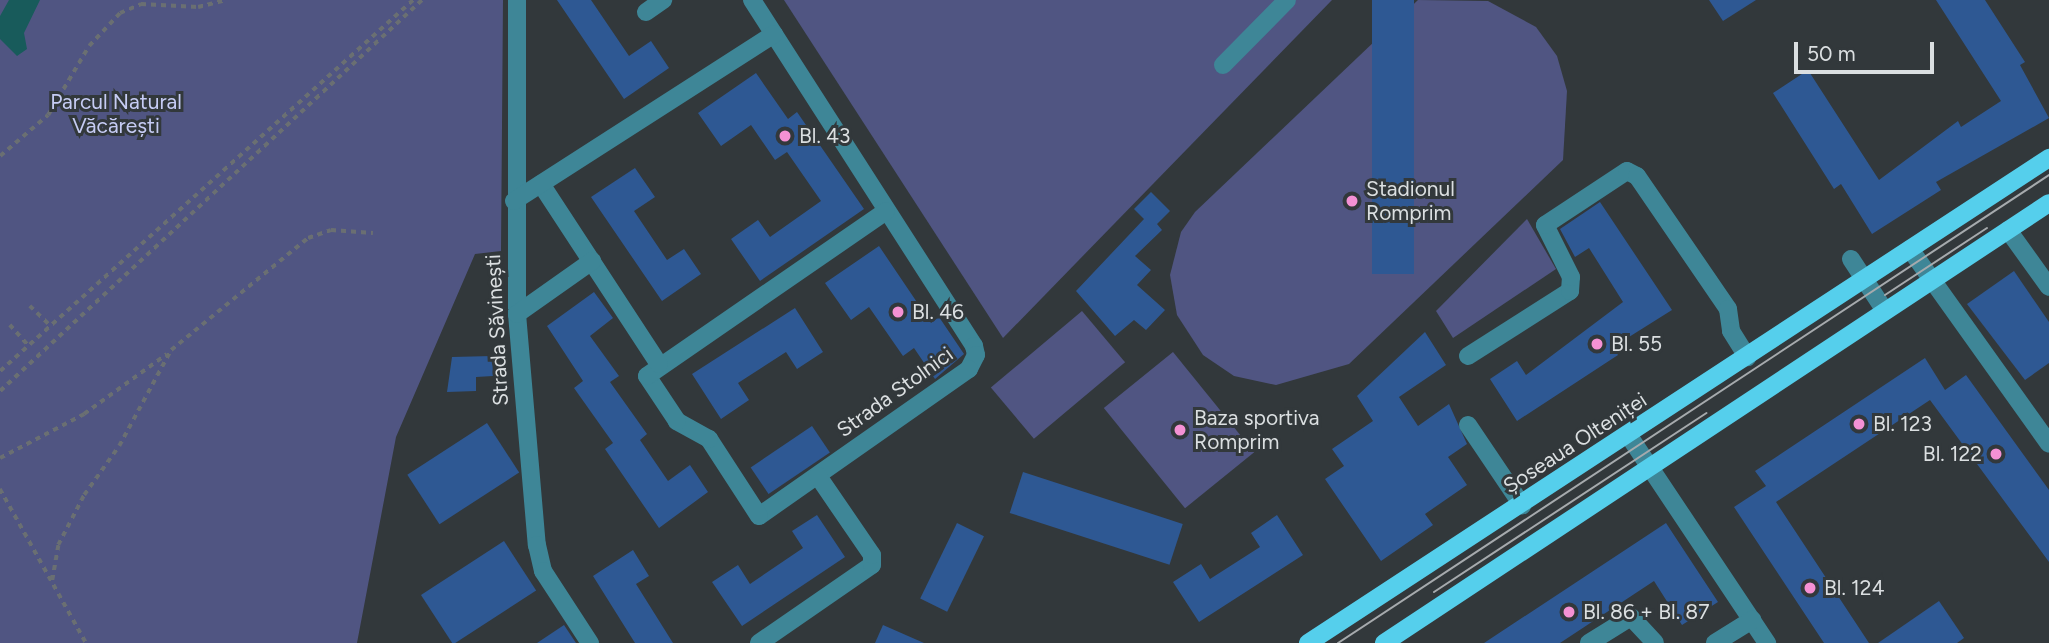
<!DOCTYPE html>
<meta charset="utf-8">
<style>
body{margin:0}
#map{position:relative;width:2049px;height:643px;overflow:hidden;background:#32383b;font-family:Figtree,sans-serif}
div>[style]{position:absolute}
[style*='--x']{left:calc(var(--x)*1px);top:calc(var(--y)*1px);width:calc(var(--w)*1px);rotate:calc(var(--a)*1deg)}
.green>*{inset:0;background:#505582;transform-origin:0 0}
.water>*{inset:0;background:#185b5b}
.building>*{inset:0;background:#2e5893;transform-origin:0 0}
.path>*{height:3.5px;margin-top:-1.75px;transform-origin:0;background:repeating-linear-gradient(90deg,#6a6f72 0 5px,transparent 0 10px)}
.minor>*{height:18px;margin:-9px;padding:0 9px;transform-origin:9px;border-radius:9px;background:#3e8697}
.major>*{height:18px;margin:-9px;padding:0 9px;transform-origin:9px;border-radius:9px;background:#55cfec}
.tram>*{height:2px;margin:-1px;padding:0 1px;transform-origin:1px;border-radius:1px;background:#a6aaad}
.dots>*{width:19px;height:19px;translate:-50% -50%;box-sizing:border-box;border:4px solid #32383b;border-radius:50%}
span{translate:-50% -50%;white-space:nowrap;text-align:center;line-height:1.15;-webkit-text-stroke:6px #32383b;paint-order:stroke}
.park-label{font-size:21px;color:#c6ccf4}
.poi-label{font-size:21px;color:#dbdfe1}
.left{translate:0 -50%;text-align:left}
.right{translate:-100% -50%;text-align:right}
.street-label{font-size:21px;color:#dbdfe1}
.scale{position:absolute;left:1794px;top:42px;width:140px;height:32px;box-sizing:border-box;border:4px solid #dbdfe1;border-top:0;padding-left:9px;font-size:21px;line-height:24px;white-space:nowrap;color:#dbdfe1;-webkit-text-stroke:5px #32383b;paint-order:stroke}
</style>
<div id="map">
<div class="green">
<div style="clip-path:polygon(0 0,503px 0,501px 251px,475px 254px,396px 437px,357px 643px,0 643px)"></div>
<div style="clip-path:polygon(784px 0,1332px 0,1003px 338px)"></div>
<div style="clip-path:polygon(1418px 0,1488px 1px,1536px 27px,1557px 56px,1567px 91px,1563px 160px,1349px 364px,1276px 385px,1234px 376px,1203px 355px,1177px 315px,1170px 275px,1181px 232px,1195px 212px)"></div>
<div style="clip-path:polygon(1527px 219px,1556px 269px,1453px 338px,1436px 311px)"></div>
<div style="left:1082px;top:311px;width:67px;height:119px;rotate:50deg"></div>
<div style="left:1173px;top:352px;width:129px;height:89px;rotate:51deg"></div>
</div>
<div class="water">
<div style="clip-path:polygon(9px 0,40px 0,24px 33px,27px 49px,17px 56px,0 39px,0 16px)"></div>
</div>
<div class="building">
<div style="clip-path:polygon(557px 0,591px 0,629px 56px,651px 41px,669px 68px,624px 99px)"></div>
<div style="left:1372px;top:0;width:42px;height:274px"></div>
<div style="clip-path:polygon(1709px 0,1756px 0,1723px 21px)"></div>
<div style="clip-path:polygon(1936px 0,1985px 0,2025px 62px,2020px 65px,2049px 118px,1936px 182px,1941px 190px,1872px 234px,1841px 184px,1834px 189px,1773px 93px,1808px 70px,1879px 180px,1958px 121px,1961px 127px,2001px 101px)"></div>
<div style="clip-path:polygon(756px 73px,788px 119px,797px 112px,864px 209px,760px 281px,731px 239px,758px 220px,770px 237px,821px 201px,787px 152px,775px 160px,751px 125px,721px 146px,698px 113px)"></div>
<div style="clip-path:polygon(635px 168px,655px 197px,634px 211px,667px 260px,684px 249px,701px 274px,662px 301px,591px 197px)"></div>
<div style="clip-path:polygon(1151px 192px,1170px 211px,1157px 224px,1162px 230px,1135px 256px,1151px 270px,1137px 285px,1165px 310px,1146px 330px,1134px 320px,1115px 336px,1076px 291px,1144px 219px,1134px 209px)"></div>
<div style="clip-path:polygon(1600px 202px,1672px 310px,1613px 347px,1618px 355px,1517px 421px,1490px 379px,1517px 361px,1526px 375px,1623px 302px,1589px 248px,1575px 257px,1560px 229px)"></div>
<div style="clip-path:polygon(879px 246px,931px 323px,939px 317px,964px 354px,935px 379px,914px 348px,903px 356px,869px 307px,851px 320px,825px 283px)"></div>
<div style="clip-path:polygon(2014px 271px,2049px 322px,2049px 363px,2025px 380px,1967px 304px)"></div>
<div style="clip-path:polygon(594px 292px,613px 318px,590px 336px,619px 376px,610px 382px,647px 434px,640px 440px,668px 481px,690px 465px,708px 492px,659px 528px,605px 449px,613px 443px,574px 388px,583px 381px,547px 326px)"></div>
<div style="clip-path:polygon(795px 308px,823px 352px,797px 369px,786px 352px,738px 383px,749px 400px,721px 419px,692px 374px)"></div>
<div style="clip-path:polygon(1425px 332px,1446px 365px,1399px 397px,1418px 426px,1449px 404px,1467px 444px,1448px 457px,1467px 485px,1425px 514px,1433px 525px,1381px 561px,1325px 479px,1344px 466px,1332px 449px,1373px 421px,1357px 396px)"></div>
<div style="clip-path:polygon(492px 356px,493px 376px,476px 377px,476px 391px,447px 392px,452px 357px)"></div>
<div style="clip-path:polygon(1925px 358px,1945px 390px,1966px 375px,2049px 490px,2049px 562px,1930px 400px,1776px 502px,1869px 643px,1824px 643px,1734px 507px,1766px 486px,1755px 471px)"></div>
<div style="left:487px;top:423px;width:59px;height:95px;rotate:57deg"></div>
<div style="left:812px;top:426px;width:32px;height:74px;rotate:56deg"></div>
<div style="left:1023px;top:472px;width:168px;height:43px;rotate:18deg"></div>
<div style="clip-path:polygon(817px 515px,845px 557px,742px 626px,712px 582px,738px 565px,750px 584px,803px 548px,792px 531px)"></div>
<div style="clip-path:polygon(1277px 515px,1303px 555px,1199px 622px,1173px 582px,1201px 564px,1210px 579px,1260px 547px,1251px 533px)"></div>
<div style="left:957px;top:523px;width:30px;height:84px;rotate:26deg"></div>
<div style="clip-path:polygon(1666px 523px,1718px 602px,1682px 625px,1654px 581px,1560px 643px,1484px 643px)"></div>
<div style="left:504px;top:541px;width:59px;height:99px;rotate:57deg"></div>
<div style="clip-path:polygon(633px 550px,649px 576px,636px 584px,673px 643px,635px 643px,593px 576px)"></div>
<div style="clip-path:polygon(1939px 601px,1964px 638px,1957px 643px,1878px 643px)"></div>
<div style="clip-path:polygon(564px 625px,576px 643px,537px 643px)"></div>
<div style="clip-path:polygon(883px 625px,924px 643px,875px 643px)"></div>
</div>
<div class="path">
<div style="--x:0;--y:156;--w:63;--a:-40.5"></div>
<div style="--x:48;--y:115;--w:80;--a:-59.3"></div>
<div style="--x:89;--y:46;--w:45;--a:-46.8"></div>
<div style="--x:120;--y:13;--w:23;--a:-23"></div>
<div style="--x:141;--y:4;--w:57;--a:3"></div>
<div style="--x:198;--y:7;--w:29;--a:-14"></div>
<div style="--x:30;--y:306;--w:28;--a:44"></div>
<div style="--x:10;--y:325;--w:27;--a:48"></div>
<div style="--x:0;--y:371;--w:555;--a:-41.93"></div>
<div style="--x:0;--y:391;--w:575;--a:-42.82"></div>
<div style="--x:0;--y:458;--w:95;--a:-27.6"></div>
<div style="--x:84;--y:414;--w:102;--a:-35.9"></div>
<div style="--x:0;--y:489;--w:176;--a:60.8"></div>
<div style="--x:52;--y:580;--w:36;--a:-80"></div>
<div style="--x:58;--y:545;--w:56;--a:-62.5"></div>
<div style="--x:84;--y:495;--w:60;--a:-54.5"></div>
<div style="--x:119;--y:446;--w:109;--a:-61.6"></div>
<div style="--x:171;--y:350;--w:177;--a:-39.3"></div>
<div style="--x:308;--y:238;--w:24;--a:-19"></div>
<div style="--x:331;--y:230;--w:42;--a:4.1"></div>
</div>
<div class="minor">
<div style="--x:517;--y:0;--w:314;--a:90"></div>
<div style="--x:517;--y:314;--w:232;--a:85.1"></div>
<div style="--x:537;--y:545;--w:27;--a:77"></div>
<div style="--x:543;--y:571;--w:86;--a:56.9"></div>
<div style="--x:752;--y:0;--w:411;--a:57.3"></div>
<div style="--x:974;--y:346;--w:9;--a:77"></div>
<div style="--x:976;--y:355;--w:16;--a:117"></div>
<div style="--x:969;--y:369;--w:256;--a:145"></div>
<div style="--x:759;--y:516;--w:92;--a:-123"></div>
<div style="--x:709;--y:439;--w:37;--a:-151"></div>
<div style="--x:677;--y:421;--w:54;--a:-123.7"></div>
<div style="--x:647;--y:376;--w:290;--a:-34.6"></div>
<div style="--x:646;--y:12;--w:21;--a:-35"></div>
<div style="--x:1223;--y:65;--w:91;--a:-45.4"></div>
<div style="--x:541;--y:184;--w:215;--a:56.8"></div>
<div style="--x:514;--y:201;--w:309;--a:-32.7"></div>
<div style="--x:2008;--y:230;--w:70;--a:54.3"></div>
<div style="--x:1910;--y:249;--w:239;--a:54.5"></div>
<div style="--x:1851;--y:259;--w:62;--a:56.8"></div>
<div style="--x:517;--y:314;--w:92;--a:-35.2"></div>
<div style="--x:1468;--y:356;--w:121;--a:-32.5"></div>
<div style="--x:1570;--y:291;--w:14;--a:-86"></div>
<div style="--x:1571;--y:277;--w:58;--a:-116.6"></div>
<div style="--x:1545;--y:225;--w:98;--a:-33.4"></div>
<div style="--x:1627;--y:171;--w:11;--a:27"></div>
<div style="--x:1637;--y:176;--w:161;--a:55.6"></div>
<div style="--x:1728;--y:309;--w:22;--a:82"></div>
<div style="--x:1731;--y:331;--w:31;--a:58"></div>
<div style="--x:1468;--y:425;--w:97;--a:56"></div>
<div style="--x:1629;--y:436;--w:249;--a:56.3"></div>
<div style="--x:759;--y:643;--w:137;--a:-34.6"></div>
<div style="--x:872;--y:565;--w:10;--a:-90"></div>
<div style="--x:872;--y:555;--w:96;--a:-124.4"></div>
<div style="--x:1589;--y:643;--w:49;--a:-31.8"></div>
<div style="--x:1631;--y:617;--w:35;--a:47"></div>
<div style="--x:1715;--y:643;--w:44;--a:-31.9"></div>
</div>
<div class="major">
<div style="--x:1308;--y:643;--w:886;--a:-33.21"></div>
<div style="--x:1384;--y:643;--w:797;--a:-33.49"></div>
</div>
<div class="tram">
<div style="--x:1885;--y:295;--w:122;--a:-33.3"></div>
<div style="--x:1434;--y:592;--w:326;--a:-33.3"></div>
<div style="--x:1338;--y:643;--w:851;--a:-33.35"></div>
</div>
<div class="dots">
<div style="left:785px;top:136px;background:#f491d4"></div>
<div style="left:1352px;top:201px;background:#f491d4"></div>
<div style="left:898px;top:312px;background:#f491d4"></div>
<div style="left:1597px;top:344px;background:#f491d4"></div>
<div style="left:1859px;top:424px;background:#f491d4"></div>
<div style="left:1180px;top:430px;background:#f491d4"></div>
<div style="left:1996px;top:454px;background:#f491d4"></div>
<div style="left:1810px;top:588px;background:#f491d4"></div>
<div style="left:1569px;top:612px;background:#f491d4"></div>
</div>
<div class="park-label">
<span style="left:116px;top:114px">Parcul Natural<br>Văcărești</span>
</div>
<div class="poi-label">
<span class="left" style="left:799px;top:136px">Bl. 43</span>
<span class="left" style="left:1366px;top:201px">Stadionul<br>Romprim</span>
<span class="left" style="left:912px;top:312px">Bl. 46</span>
<span class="left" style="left:1611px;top:344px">Bl. 55</span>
<span class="left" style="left:1194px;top:430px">Baza sportiva<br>Romprim</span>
<span class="left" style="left:1873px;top:424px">Bl. 123</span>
<span class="right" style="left:1982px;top:454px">Bl. 122</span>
<span class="left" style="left:1824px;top:588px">Bl. 124</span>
<span class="left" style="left:1583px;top:612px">Bl. 86 + Bl. 87</span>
</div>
<div class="street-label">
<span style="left:497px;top:330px;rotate:-93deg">Strada Săvinești</span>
<span style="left:895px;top:392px;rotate:-36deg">Strada Stolnici</span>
<span style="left:1575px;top:443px;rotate:-33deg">Șoseaua Olteniței</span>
</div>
<div class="scale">50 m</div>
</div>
